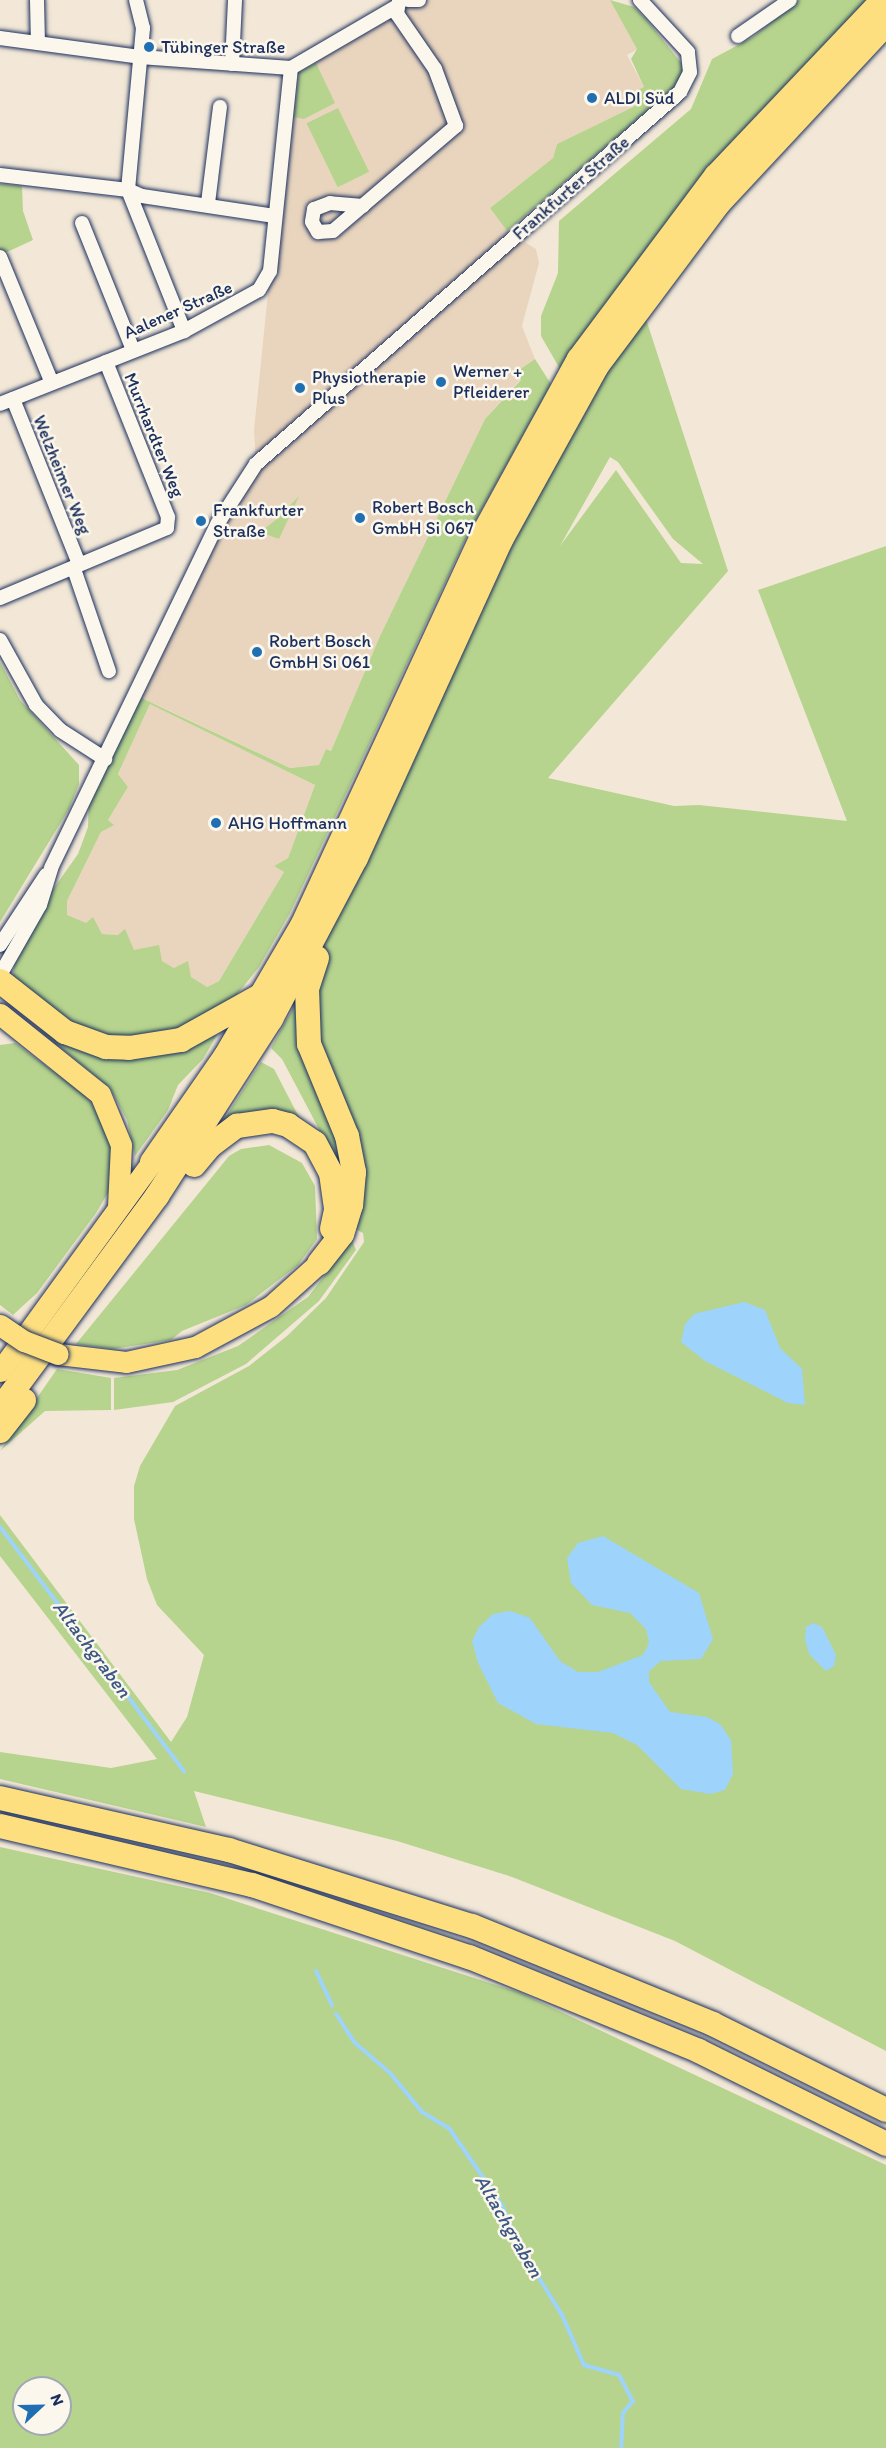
<!DOCTYPE html>
<meta charset="utf-8">
<style>
body{margin:0}
#map{position:relative;width:886px;height:2448px;overflow:hidden;background:#f3e8d7;font-family:Itim,sans-serif}
div>[style]{position:absolute}
[style*='--x']{left:calc(var(--x)*1px);top:calc(var(--y)*1px);width:calc(var(--w)*1px);rotate:calc(var(--a)*1deg)}
.built>*{inset:0;background:#e9d5be}
.green>*{inset:0;background:#b6d48d;transform-origin:0 0}
.water>*{inset:0;background:#9ed3fc}
.stream>*{height:4px;margin:-2px;padding:0 2px;transform-origin:2px;border-radius:2px;background:#9ed3fc}
.roads{filter:drop-shadow(0 0 2px #1b2f5e) drop-shadow(0 0 2px #1b2f5e)}
.street>*{height:14px;margin:-7px;padding:0 7px;transform-origin:7px;border-radius:7px;background:#fbf7ec}
.primary>*{height:21px;margin:-10.5px;padding:0 10.5px;transform-origin:10.5px;border-radius:10.5px;background:#fedf80}
.highway>*{height:24px;margin:-12px;padding:0 12px;transform-origin:12px;border-radius:12px;background:#fedf80}
.bridges{filter:drop-shadow(0 0 2px #1b2f5e) drop-shadow(0 0 2px #1b2f5e)}
.primary-bridge>*{height:21px;margin:-10.5px;padding:0 10.5px;transform-origin:10.5px;border-radius:10.5px;background:#fedf80}
.dots>*{width:16px;height:16px;translate:-50% -50%;box-sizing:border-box;border:3px solid #fbf7ec;border-radius:50%}
span{translate:-50% -50%;white-space:nowrap;text-align:center;line-height:1.15;-webkit-text-stroke:5px #fbf7ec;paint-order:stroke}
.poi-label{font-size:18px;color:#1b2f5e}
.left{translate:0 -50%;text-align:left}
.street-label{font-size:18px;color:#1b2f5e}
.water-label{font-size:20px;color:#3c5886;font-style:italic}
.north{position:absolute;left:12px;top:2376px;width:60px;height:60px;box-sizing:border-box;background:#fbf7ec;border:2px solid #a1a7b3;border-radius:50%;rotate:68deg;font-size:16px;font-weight:700;line-height:24px;text-align:center;color:#1b2f5e}
.north::after{content:'';display:block;margin:auto;width:21px;height:27px;background:#1f6fb2;clip-path:polygon(50% 0,100% 100%,50% 72%,0 100%)}
</style>
<div id="map">
<div class="built">
<div style="clip-path:polygon(419px 0,611px 0,638px 49px,627px 55px,644px 87px,635px 106px,557px 144px,553px 158px,490px 208px,507px 231px,536px 249px,539px 263px,522px 326px,535px 359px,516px 372px,521px 379px,485px 419px,380px 636px,331px 751px,326px 749px,319px 765px,290px 768px,151px 702px,315px 785px,288px 858px,274px 866px,284px 872px,219px 981px,207px 987px,162px 961px,159px 952px,134px 950px,118px 935px,102px 934px,96px 925px,75px 921px,67px 915px,67px 901px,101px 832px,113px 825px,108px 820px,128px 787px,118px 774px,150px 704px,135px 695px,256px 464px,254px 430px,291px 68px,396px 7px)"></div>
</div>
<div class="green">
<div style="clip-path:polygon(610px 0,634px 7px,646px 19px,682px 64px,683px 80px,507px 231px,490px 208px,553px 158px,557px 144px,635px 106px,629px 94px,644px 87px,631px 59px,637px 49px)"></div>
<div style="clip-path:polygon(799px 0,877px 0,564px 376px,541px 336px,541px 316px,558px 273px,559px 221px,691px 109px,712px 59px,753px 37px)"></div>
<div style="clip-path:polygon(316px 63px,335px 103px,304px 119px,294px 117px,299px 73px)"></div>
<div style="left:338px;top:108px;width:71px;height:35px;rotate:64deg"></div>
<div style="clip-path:polygon(0 184px,22px 186px,23px 211px,33px 240px,5px 253px,0 250px)"></div>
<div style="clip-path:polygon(evenodd,645px 316px,728px 571px,548px 778px,674px 806px,699px 805px,847px 821px,758px 590px,886px 546px,886px 2051px,675px 1941px,512px 1877px,397px 1841px,194px 1791px,206px 1827px,0 1779px,0 1752px,111px 1768px,157px 1759px,0 1556px,0 1515px,171px 1742px,187px 1717px,204px 1655px,157px 1605px,147px 1579px,134px 1519px,134px 1486px,140px 1466px,175px 1406px,249px 1366px,287px 1336px,326px 1298px,364px 1242px,363px 1233px,350px 1226px,353px 1196px,317px 1069px,318px 954px,536px 472px,645px 316px,610px 457px,618px 462px,673px 539px,703px 564px,681px 563px,616px 470px,560px 546px,610px 457px)"></div>
<div style="clip-path:polygon(evenodd,535px 359px,551px 384px,467px 536px,290px 913px,259px 967px,226px 1008px,184px 1032px,143px 1041px,82px 1032px,13px 979px,14px 963px,42px 905px,78px 854px,88px 827px,89px 794px,135px 695px,290px 768px,319px 765px,326px 749px,331px 751px,380px 636px,485px 419px,521px 380px,516px 372px,535px 359px,150px 704px,315px 785px,288px 858px,274px 866px,284px 872px,219px 981px,207px 987px,191px 977px,188px 961px,174px 968px,162px 961px,159px 945px,134px 950px,125px 929px,118px 935px,102px 934px,93px 917px,86px 923px,67px 915px,67px 901px,101px 832px,114px 825px,108px 820px,128px 787px,118px 774px,150px 704px)"></div>
<div style="clip-path:polygon(299px 496px,279px 539px,260px 532px,277px 519px)"></div>
<div style="clip-path:polygon(0 662px,20px 700px,79px 765px,79px 784px,69px 809px,0 922px)"></div>
<div style="clip-path:polygon(300px 995px,321px 1089px,349px 1186px,282px 1059px,271px 1048px)"></div>
<div style="clip-path:polygon(42px 1026px,79px 1047px,217px 1035px,203px 1059px,178px 1085px,168px 1110px,135px 1156px,127px 1120px,110px 1088px,40px 1031px)"></div>
<div style="clip-path:polygon(15px 1043px,85px 1095px,96px 1109px,111px 1145px,109px 1191px,96px 1213px,37px 1293px,13px 1315px,0 1305px,0 1045px)"></div>
<div style="clip-path:polygon(261px 1062px,274px 1069px,303px 1125px,222px 1123px)"></div>
<div style="clip-path:polygon(269px 1145px,302px 1163px,315px 1186px,317px 1239px,298px 1265px,246px 1305px,182px 1331px,171px 1340px,113px 1349px,76px 1344px,229px 1156px,241px 1149px)"></div>
<div style="clip-path:polygon(352px 1240px,356px 1250px,319px 1301px,246px 1364px,173px 1402px,114px 1410px,114px 1378px,177px 1370px,238px 1346px,308px 1297px)"></div>
<div style="clip-path:polygon(57px 1369px,111px 1378px,111px 1410px,45px 1411px,0 1451px)"></div>
<div style="clip-path:polygon(evenodd,0 1847px,210px 1893px,521px 1993px,886px 2165px,886px 2448px,0 2448px,0 1847px,24px 2388px,60px 2388px,60px 2424px,24px 2424px,24px 2388px)"></div>
</div>
<div class="water">
<div style="clip-path:polygon(744px 1302px,765px 1310px,780px 1348px,802px 1369px,805px 1405px,788px 1403px,705px 1361px,681px 1342px,685px 1324px,694px 1314px)"></div>
<div style="clip-path:polygon(603px 1536px,699px 1593px,713px 1639px,701px 1659px,661px 1661px,649px 1671px,649px 1682px,670px 1712px,707px 1717px,720px 1724px,731px 1740px,733px 1774px,725px 1790px,710px 1794px,681px 1789px,637px 1745px,613px 1733px,536px 1724px,498px 1703px,478px 1663px,472px 1641px,479px 1627px,493px 1614px,510px 1611px,530px 1618px,560px 1661px,578px 1672px,598px 1672px,643px 1655px,649px 1643px,646px 1629px,630px 1613px,592px 1605px,571px 1583px,567px 1558px,578px 1543px)"></div>
<div style="clip-path:polygon(813px 1623px,822px 1627px,836px 1655px,834px 1666px,826px 1671px,809px 1654px,805px 1639px,806px 1627px)"></div>
</div>
<div class="stream">
<div style="--x:0;--y:1527;--w:306;--a:53"></div>
<div style="--x:316;--y:1971;--w:38;--a:65"></div>
<div style="--x:336;--y:2014;--w:33;--a:57"></div>
<div style="--x:354;--y:2042;--w:48;--a:40.7"></div>
<div style="--x:390;--y:2073;--w:50;--a:50.6"></div>
<div style="--x:422;--y:2112;--w:31;--a:31"></div>
<div style="--x:449;--y:2128;--w:93;--a:55.5"></div>
<div style="--x:502;--y:2205;--w:42;--a:67.7"></div>
<div style="--x:518;--y:2244;--w:84;--a:58.2"></div>
<div style="--x:562;--y:2315;--w:55;--a:66.3"></div>
<div style="--x:584;--y:2365;--w:36;--a:16"></div>
<div style="--x:619;--y:2375;--w:30;--a:62"></div>
<div style="--x:633;--y:2401;--w:16;--a:130"></div>
<div style="--x:623;--y:2413;--w:35;--a:93"></div>
</div>
<div class="roads">
<div class="street">
<div style="--x:37;--y:0;--w:43;--a:88.7"></div>
<div style="--x:136;--y:0;--w:29;--a:76"></div>
<div style="--x:143;--y:28;--w:163;--a:95.3"></div>
<div style="--x:128;--y:190;--w:15;--a:23"></div>
<div style="--x:142;--y:196;--w:134;--a:8.6"></div>
<div style="--x:408;--y:0;--w:11;--a:0"></div>
<div style="--x:738;--y:36;--w:63;--a:-34.7"></div>
<div style="--x:0;--y:38;--w:141;--a:7.7"></div>
<div style="--x:140;--y:57;--w:151;--a:4.2"></div>
<div style="--x:291;--y:68;--w:121;--a:-30.2"></div>
<div style="--x:232;--y:64;--w:64;--a:-87.3"></div>
<div style="--x:0;--y:175;--w:129;--a:6.7"></div>
<div style="--x:128;--y:190;--w:152;--a:68.3"></div>
<div style="--x:208;--y:203;--w:97;--a:-82.9"></div>
<div style="--x:363;--y:206;--w:33;--a:-175"></div>
<div style="--x:330;--y:203;--w:17;--a:159"></div>
<div style="--x:314;--y:209;--w:13;--a:99"></div>
<div style="--x:312;--y:222;--w:12;--a:59"></div>
<div style="--x:318;--y:232;--w:15;--a:-4"></div>
<div style="--x:333;--y:231;--w:162;--a:-40.5"></div>
<div style="--x:456;--y:126;--w:61;--a:-110.2"></div>
<div style="--x:435;--y:69;--w:67;--a:-124.6"></div>
<div style="--x:397;--y:14;--w:13;--a:-81"></div>
<div style="--x:82;--y:223;--w:137;--a:68.1"></div>
<div style="--x:0;--y:257;--w:136;--a:67.6"></div>
<div style="--x:13;--y:399;--w:178;--a:68.2"></div>
<div style="--x:0;--y:404;--w:198;--a:-21.6"></div>
<div style="--x:184;--y:331;--w:85;--a:-28.7"></div>
<div style="--x:259;--y:290;--w:22;--a:-60"></div>
<div style="--x:270;--y:271;--w:204;--a:-84.1"></div>
<div style="--x:74;--y:569;--w:108;--a:71.1"></div>
<div style="--x:0;--y:598;--w:181;--a:-22.7"></div>
<div style="--x:167;--y:528;--w:11;--a:-85"></div>
<div style="--x:168;--y:517;--w:167;--a:-111.8"></div>
<div style="--x:0;--y:640;--w:74;--a:61"></div>
<div style="--x:36;--y:705;--w:35;--a:46"></div>
<div style="--x:60;--y:730;--w:54;--a:32.8"></div>
<div style="--x:0;--y:945;--w:84;--a:-56.7"></div>
<div style="--x:0;--y:975;--w:81;--a:-60.3"></div>
<div style="--x:40;--y:905;--w:39;--a:-73"></div>
<div style="--x:51;--y:868;--w:383;--a:-64.2"></div>
<div style="--x:218;--y:523;--w:70;--a:-57.2"></div>
<div style="--x:256;--y:464;--w:564;--a:-41.26"></div>
<div style="--x:680;--y:92;--w:22;--a:-63"></div>
<div style="--x:690;--y:72;--w:20;--a:-96"></div>
<div style="--x:688;--y:52;--w:71;--a:-132.7"></div>
</div>
<div class="primary">
<div style="--x:0;--y:1014;--w:128;--a:38.7"></div>
<div style="--x:100;--y:1094;--w:55;--a:67.6"></div>
<div style="--x:121;--y:1145;--w:61;--a:92.8"></div>
<div style="--x:58;--y:1354;--w:68;--a:6.7"></div>
<div style="--x:126;--y:1362;--w:71;--a:-12.3"></div>
<div style="--x:195;--y:1347;--w:86;--a:-28.3"></div>
<div style="--x:271;--y:1306;--w:64;--a:-41.9"></div>
<div style="--x:0;--y:1371;--w:258;--a:-54"></div>
</div>
<div class="highway">
<div style="--x:317;--y:958;--w:32;--a:108"></div>
<div style="--x:307;--y:988;--w:56;--a:88"></div>
<div style="--x:309;--y:1044;--w:100;--a:67.6"></div>
<div style="--x:347;--y:1136;--w:37;--a:79"></div>
<div style="--x:354;--y:1172;--w:33;--a:95"></div>
<div style="--x:351;--y:1205;--w:30;--a:107"></div>
<div style="--x:342;--y:1234;--w:37;--a:128"></div>
<div style="--x:0;--y:981;--w:83;--a:38.1"></div>
<div style="--x:65;--y:1032;--w:44;--a:20.1"></div>
<div style="--x:106;--y:1047;--w:23;--a:2"></div>
<div style="--x:129;--y:1048;--w:53;--a:-8.7"></div>
<div style="--x:181;--y:1040;--w:96;--a:-29.2"></div>
<div style="--x:152;--y:1162;--w:128;--a:-55.2"></div>
<div style="--x:225;--y:1057;--w:152;--a:-59.6"></div>
<div style="--x:302;--y:926;--w:430;--a:-65.2"></div>
<div style="--x:482;--y:536;--w:202;--a:-61.3"></div>
<div style="--x:579;--y:359;--w:229;--a:-53.2"></div>
<div style="--x:716;--y:176;--w:243;--a:-46.5"></div>
<div style="--x:194;--y:1165;--w:25;--a:-50"></div>
<div style="--x:210;--y:1146;--w:34;--a:-37"></div>
<div style="--x:237;--y:1126;--w:36;--a:-8"></div>
<div style="--x:273;--y:1121;--w:16;--a:15"></div>
<div style="--x:288;--y:1125;--w:32;--a:34"></div>
<div style="--x:315;--y:1143;--w:34;--a:62"></div>
<div style="--x:331;--y:1173;--w:37;--a:82"></div>
<div style="--x:336;--y:1210;--w:19;--a:102"></div>
<div style="--x:0;--y:1409;--w:265;--a:-53.6"></div>
<div style="--x:157;--y:1196;--w:211;--a:-57.2"></div>
<div style="--x:271;--y:1019;--w:182;--a:-62.2"></div>
<div style="--x:356;--y:858;--w:349;--a:-65.5"></div>
<div style="--x:501;--y:540;--w:199;--a:-61.1"></div>
<div style="--x:597;--y:366;--w:204;--a:-53.2"></div>
<div style="--x:719;--y:203;--w:245;--a:-47"></div>
<div style="--x:0;--y:1431;--w:39;--a:-52"></div>
<div style="--x:0;--y:1798;--w:235;--a:12.8"></div>
<div style="--x:229;--y:1850;--w:255;--a:17.4"></div>
<div style="--x:472;--y:1926;--w:260;--a:22.1"></div>
<div style="--x:713;--y:2024;--w:193;--a:26.4"></div>
<div style="--x:0;--y:1826;--w:259;--a:13.2"></div>
<div style="--x:252;--y:1885;--w:229;--a:18.4"></div>
<div style="--x:469;--y:1957;--w:248;--a:22.2"></div>
<div style="--x:699;--y:2051;--w:209;--a:26.4"></div>
</div>
</div>
<div class="bridges">
<div class="primary-bridge">
<div style="--x:0;--y:1325;--w:29;--a:34"></div>
<div style="--x:24;--y:1341;--w:36;--a:21"></div>
</div>
</div>
<div class="dots">
<div style="left:149px;top:47px;background:#1f6fb2"></div>
<div style="left:592px;top:98px;background:#1f6fb2"></div>
<div style="left:441px;top:382px;background:#1f6fb2"></div>
<div style="left:300px;top:388px;background:#1f6fb2"></div>
<div style="left:360px;top:518px;background:#1f6fb2"></div>
<div style="left:201px;top:521px;background:#1f6fb2"></div>
<div style="left:257px;top:652px;background:#1f6fb2"></div>
<div style="left:216px;top:823px;background:#1f6fb2"></div>
</div>
<div class="poi-label">
<span class="left" style="left:161px;top:47px">Tübinger Straße</span>
<span class="left" style="left:604px;top:98px">ALDI Süd</span>
<span class="left" style="left:453px;top:382px">Werner +<br>Pfleiderer</span>
<span class="left" style="left:312px;top:388px">Physiotherapie<br>Plus</span>
<span class="left" style="left:372px;top:518px">Robert Bosch<br>GmbH Si 067</span>
<span class="left" style="left:213px;top:521px">Frankfurter<br>Straße</span>
<span class="left" style="left:269px;top:652px">Robert Bosch<br>GmbH Si 061</span>
<span class="left" style="left:228px;top:823px">AHG Hoffmann</span>
</div>
<div class="street-label">
<span style="left:571px;top:188px;rotate:-41deg">Frankfurter Straße</span>
<span style="left:178px;top:310px;rotate:-24deg">Aalener Straße</span>
<span style="left:154px;top:435px;rotate:68deg">Murrhardter Weg</span>
<span style="left:62px;top:475px;rotate:68deg">Welzheimer Weg</span>
</div>
<div class="water-label">
<span style="left:92px;top:1649px;rotate:53deg">Altachgraben</span>
<span style="left:509px;top:2226px;rotate:60deg">Altachgraben</span>
</div>
<div class="north">N</div>
</div>
